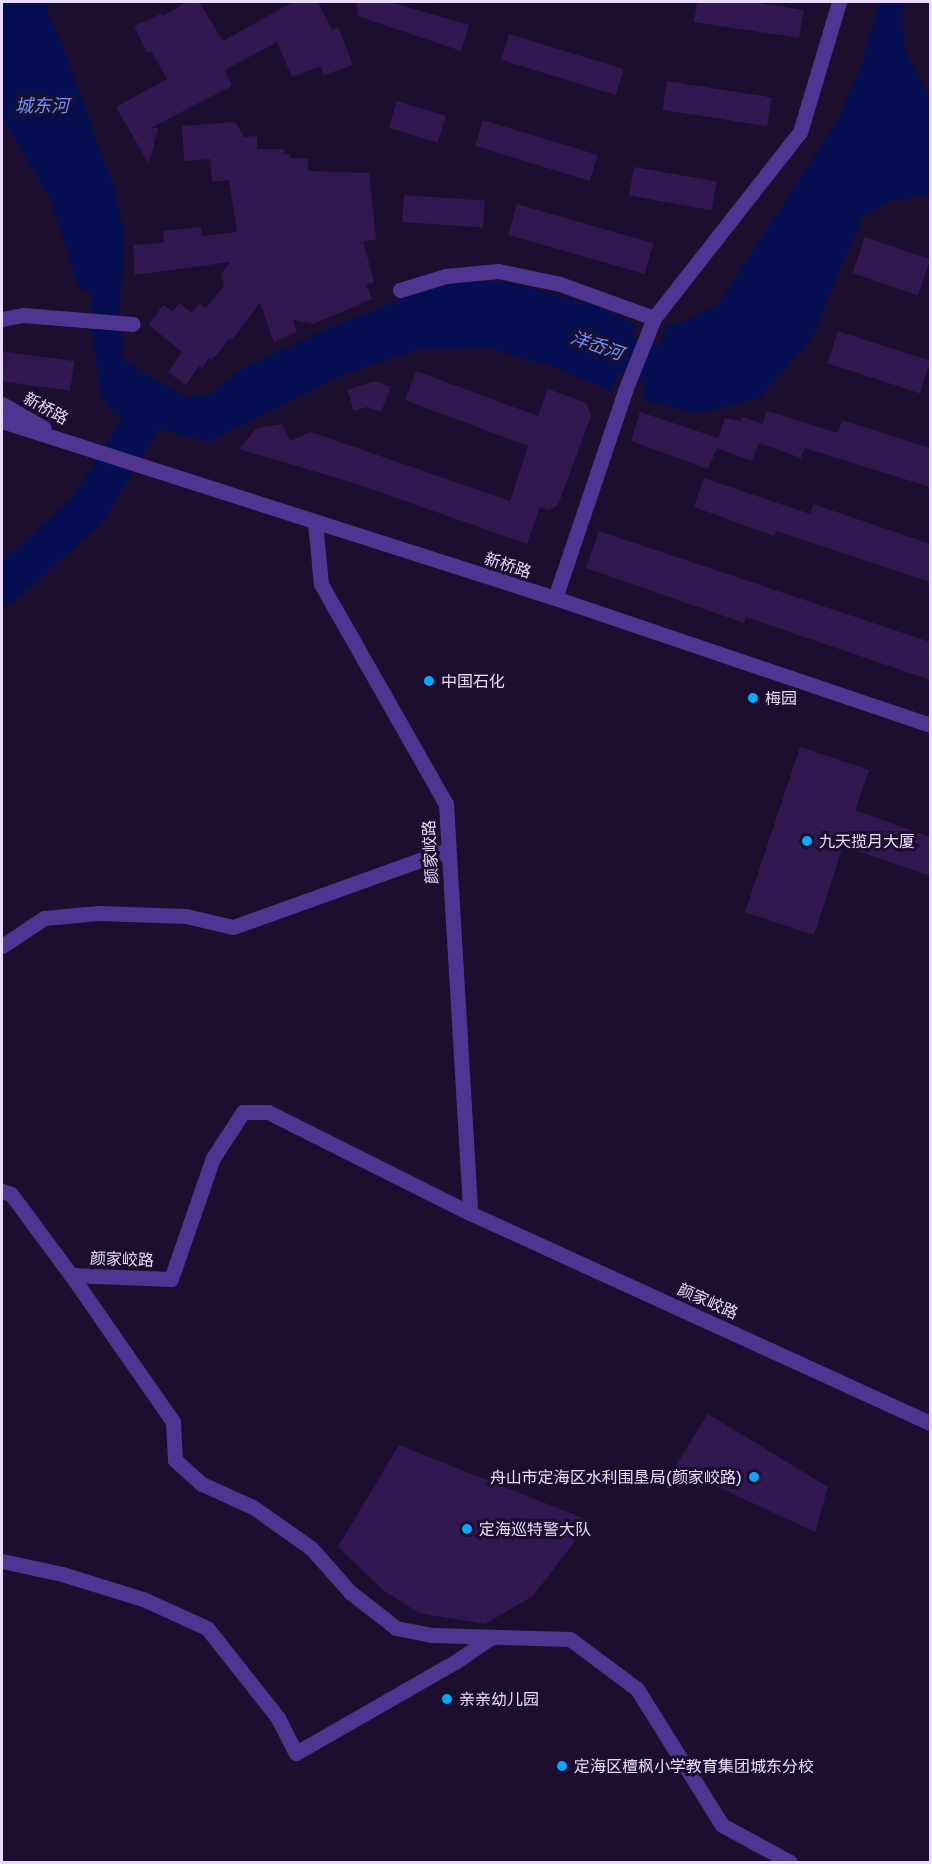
<!DOCTYPE html>
<meta charset="utf-8">
<style>
body{margin:0}
#map{position:relative;width:932px;height:1864px;overflow:hidden;background:#1c0e2e;font-family:"Golos Text","Noto Sans SC",sans-serif}
div>[style]{position:absolute}
[style*='--x']{left:calc(var(--x)*1px);top:calc(var(--y)*1px);width:calc(var(--w)*1px);rotate:calc(var(--a)*1deg)}
.water>*{inset:0;background:#050e51}
.river>*{height:38px;margin:-19px;padding:0 19px;transform-origin:19px;border-radius:19px;background:#050e51}
.building>*{inset:0;background:#321851;transform-origin:0 0}
.minor>*{height:15px;margin:-7.5px;padding:0 7.5px;transform-origin:7.5px;border-radius:7.5px;background:#4f3592}
.tertiary>*{height:15px;margin:-7.5px;padding:0 7.5px;transform-origin:7.5px;border-radius:7.5px;background:#4f3592}
.dots>*{width:16px;height:16px;translate:-50% -50%;box-sizing:border-box;border:3px solid #1c0e2e;border-radius:50%}
span{translate:-50% -50%;white-space:nowrap;text-align:center;line-height:1.15;-webkit-text-stroke:6px #1c0e2e;paint-order:stroke}
.street-label{font-size:16px;color:#e8dbff}
.poi-label{font-size:16px;color:#e8dbff}
.left{translate:0 -50%;text-align:left}
.right{translate:-100% -50%;text-align:right}
.water-label{font-size:18px;color:#6995ff;font-style:italic}
.frame{position:absolute;inset:0;border:3px solid #e8dbff;pointer-events:none}
</style>
<div id="map">
<div class="water">
<div style="clip-path:polygon(2px 2px,48px 2px,49px 19px,58px 32px,115px 191px,125px 236px,119px 316px,90px 312px,92px 293px,79px 288px,51px 201px,2px 117px)"></div>
<div style="clip-path:polygon(879px 2px,904px 2px,902px 18px,906px 53px,930px 99px,930px 194px,888px 202px,862px 218px,812px 337px,761px 397px,699px 414px,652px 402px,641px 396px,668px 325px,683px 322px,718px 305px,837px 121px,861px 67px)"></div>
<div style="clip-path:polygon(469px 280px,515px 284px,599px 307px,636px 325px,612px 392px,551px 366px,489px 348px,415px 350px,345px 374px,208px 442px,126px 420px,111px 411px,101px 394px,91px 327px,118px 330px,123px 339px,121px 359px,187px 398px,210px 394px,243px 368px,332px 327px,425px 290px)"></div>
</div>
<div class="river">
<div style="--x:578;--y:339;--w:83;--a:18.9"></div>
<div style="--x:657;--y:366;--w:45;--a:5.1"></div>
<div style="--x:2;--y:587;--w:115;--a:-41.8"></div>
<div style="--x:88;--y:510;--w:122;--a:-58.8"></div>
<div style="--x:151;--y:406;--w:32;--a:-156"></div>
</div>
<div class="building">
<div style="clip-path:polygon(187px 2px,199px 2px,223px 41px,293px 2px,318px 2px,332px 30px,338px 27px,353px 65px,324px 75px,321px 66px,292px 77px,277px 42px,225px 70px,232px 86px,150px 128px,158px 128px,149px 164px,116px 107px,167px 79px,151px 51px,147px 53px,134px 26px,161px 14px,162px 17px)"></div>
<div style="clip-path:polygon(356px 2px,390px 2px,469px 25px,461px 51px,358px 16px)"></div>
<div style="clip-path:polygon(697px 2px,753px 2px,804px 10px,799px 38px,694px 22px)"></div>
<div style="left:509px;top:34px;width:120px;height:27px;rotate:17deg"></div>
<div style="left:667px;top:81px;width:106px;height:29px;rotate:9deg"></div>
<div style="left:397px;top:101px;width:51px;height:28px;rotate:17deg"></div>
<div style="left:483px;top:120px;width:120px;height:27px;rotate:17deg"></div>
<div style="clip-path:polygon(235px 122px,244px 137px,257px 136px,257px 149px,284px 149px,284px 154px,290px 154px,290px 158px,308px 159px,308px 171px,369px 173px,376px 240px,363px 241px,374px 282px,366px 284px,372px 299px,313px 324px,293px 320px,297px 332px,274px 342px,260px 303px,231px 341px,230px 338px,212px 360px,209px 358px,202px 368px,199px 366px,186px 385px,168px 372px,182px 352px,149px 325px,163px 305px,173px 311px,179px 303px,192px 313px,199px 303px,206px 308px,224px 286px,221px 274px,230px 262px,135px 275px,133px 245px,164px 243px,163px 231px,201px 227px,202px 236px,237px 232px,229px 180px,212px 182px,210px 159px,184px 161px,182px 126px)"></div>
<div style="left:634px;top:167px;width:84px;height:29px;rotate:10deg"></div>
<div style="left:404px;top:195px;width:81px;height:27px;rotate:4deg"></div>
<div style="left:517px;top:204px;width:142px;height:32px;rotate:16deg"></div>
<div style="left:865px;top:237px;width:69px;height:38px;rotate:19deg"></div>
<div style="left:838px;top:331px;width:97px;height:34px;rotate:18deg"></div>
<div style="left:2px;top:351px;width:73px;height:30px;rotate:8deg"></div>
<div style="clip-path:polygon(416px 371px,538px 416px,548px 389px,586px 403px,591px 416px,558px 505px,549px 510px,540px 507px,527px 544px,354px 483px,239px 449px,257px 428px,282px 424px,290px 441px,311px 432px,510px 501px,528px 446px,405px 400px)"></div>
<div style="clip-path:polygon(375px 381px,391px 387px,381px 412px,367px 407px,354px 411px,347px 390px)"></div>
<div style="clip-path:polygon(767px 411px,838px 433px,842px 420px,930px 448px,930px 487px,805px 448px,801px 458px,759px 443px,752px 461px,717px 448px,708px 469px,631px 441px,640px 412px,718px 438px,725px 418px,741px 421px,743px 417px,762px 424px)"></div>
<div style="clip-path:polygon(704px 478px,810px 514px,813px 504px,930px 544px,930px 582px,776px 531px,774px 536px,694px 507px)"></div>
<div style="clip-path:polygon(599px 531px,930px 642px,930px 680px,746px 617px,744px 623px,586px 568px)"></div>
<div style="clip-path:polygon(800px 747px,869px 770px,855px 810px,930px 837px,930px 876px,843px 846px,814px 935px,745px 912px)"></div>
<div style="clip-path:polygon(708px 1414px,828px 1487px,815px 1532px,675px 1467px)"></div>
<div style="clip-path:polygon(399px 1445px,590px 1521px,533px 1596px,485px 1624px,419px 1613px,383px 1590px,338px 1547px)"></div>
</div>
<div class="minor">
<div style="--x:400;--y:290;--w:48;--a:-16.9"></div>
<div style="--x:446;--y:276;--w:52;--a:-5.5"></div>
<div style="--x:498;--y:271;--w:63;--a:11.8"></div>
<div style="--x:560;--y:284;--w:100;--a:19.9"></div>
<div style="--x:2;--y:319;--w:21;--a:-11"></div>
<div style="--x:23;--y:315;--w:110;--a:4.7"></div>
<div style="--x:315;--y:522;--w:62;--a:84.5"></div>
<div style="--x:321;--y:584;--w:253;--a:60.4"></div>
<div style="--x:446;--y:804;--w:410;--a:86.6"></div>
<div style="--x:555;--y:598;--w:222;--a:-71.3"></div>
<div style="--x:626;--y:388;--w:75;--a:-68.2"></div>
<div style="--x:654;--y:318;--w:236;--a:-51.9"></div>
<div style="--x:800;--y:132;--w:136;--a:-73.3"></div>
<div style="--x:2;--y:946;--w:50;--a:-33.7"></div>
<div style="--x:44;--y:918;--w:55;--a:-5.2"></div>
<div style="--x:99;--y:913;--w:87;--a:2"></div>
<div style="--x:186;--y:916;--w:48;--a:13.2"></div>
<div style="--x:233;--y:927;--w:228;--a:-19.7"></div>
<div style="--x:2;--y:1191;--w:9;--a:18"></div>
<div style="--x:11;--y:1194;--w:101;--a:53.5"></div>
<div style="--x:71;--y:1275;--w:100;--a:2.3"></div>
<div style="--x:171;--y:1279;--w:128;--a:-70.9"></div>
<div style="--x:213;--y:1158;--w:55;--a:-56.9"></div>
<div style="--x:243;--y:1112;--w:25;--a:0"></div>
<div style="--x:268;--y:1112;--w:226;--a:26.6"></div>
<div style="--x:470;--y:1213;--w:506;--a:24.54"></div>
<div style="--x:71;--y:1275;--w:179;--a:55.2"></div>
<div style="--x:173;--y:1422;--w:38;--a:87"></div>
<div style="--x:175;--y:1460;--w:36;--a:42"></div>
<div style="--x:202;--y:1484;--w:56;--a:24.3"></div>
<div style="--x:253;--y:1507;--w:71;--a:35.3"></div>
<div style="--x:311;--y:1548;--w:59;--a:48.4"></div>
<div style="--x:350;--y:1592;--w:58;--a:38"></div>
<div style="--x:396;--y:1628;--w:37;--a:11"></div>
<div style="--x:432;--y:1635;--w:138;--a:1.7"></div>
<div style="--x:570;--y:1639;--w:84;--a:36.7"></div>
<div style="--x:637;--y:1689;--w:160;--a:58"></div>
<div style="--x:722;--y:1825;--w:77;--a:28.6"></div>
<div style="--x:2;--y:1561;--w:61;--a:12.2"></div>
<div style="--x:62;--y:1574;--w:85;--a:17.2"></div>
<div style="--x:143;--y:1599;--w:70;--a:24.4"></div>
<div style="--x:207;--y:1628;--w:115;--a:51.7"></div>
<div style="--x:278;--y:1718;--w:39;--a:63"></div>
<div style="--x:296;--y:1753;--w:183;--a:-29.8"></div>
<div style="--x:455;--y:1662;--w:42;--a:-34.4"></div>
</div>
<div class="tertiary">
<div style="--x:2;--y:404;--w:48;--a:29.7"></div>
<div style="--x:2;--y:421;--w:581;--a:17.75"></div>
<div style="--x:555;--y:598;--w:396;--a:18.7"></div>
</div>
<div class="dots">
<div style="left:429px;top:681px;background:#07a9ff"></div>
<div style="left:753px;top:698px;background:#07a9ff"></div>
<div style="left:807px;top:841px;background:#07a9ff"></div>
<div style="left:754px;top:1477px;background:#07a9ff"></div>
<div style="left:467px;top:1529px;background:#07a9ff"></div>
<div style="left:447px;top:1699px;background:#07a9ff"></div>
<div style="left:562px;top:1766px;background:#07a9ff"></div>
</div>
<div class="street-label">
<span style="left:46px;top:408px;rotate:29deg">新桥路</span>
<span style="left:508px;top:565px;rotate:18deg">新桥路</span>
<span style="left:430px;top:852px;rotate:-93deg">颜家峧路</span>
<span style="left:122px;top:1259px;rotate:2deg">颜家峧路</span>
<span style="left:708px;top:1301px;rotate:24deg">颜家峧路</span>
</div>
<div class="poi-label">
<span class="left" style="left:441px;top:681px">中国石化</span>
<span class="left" style="left:765px;top:698px">梅园</span>
<span class="left" style="left:819px;top:841px">九天揽月大厦</span>
<span class="right" style="left:742px;top:1477px">舟山市定海区水利围垦局(颜家峧路)</span>
<span class="left" style="left:479px;top:1529px">定海巡特警大队</span>
<span class="left" style="left:459px;top:1699px">亲亲幼儿园</span>
<span class="left" style="left:574px;top:1766px">定海区檀枫小学教育集团城东分校</span>
</div>
<div class="water-label">
<span style="left:42px;top:105px">城东河</span>
<span style="left:597px;top:345px;rotate:19deg">洋岙河</span>
</div>
<div class="frame"></div>
</div>
